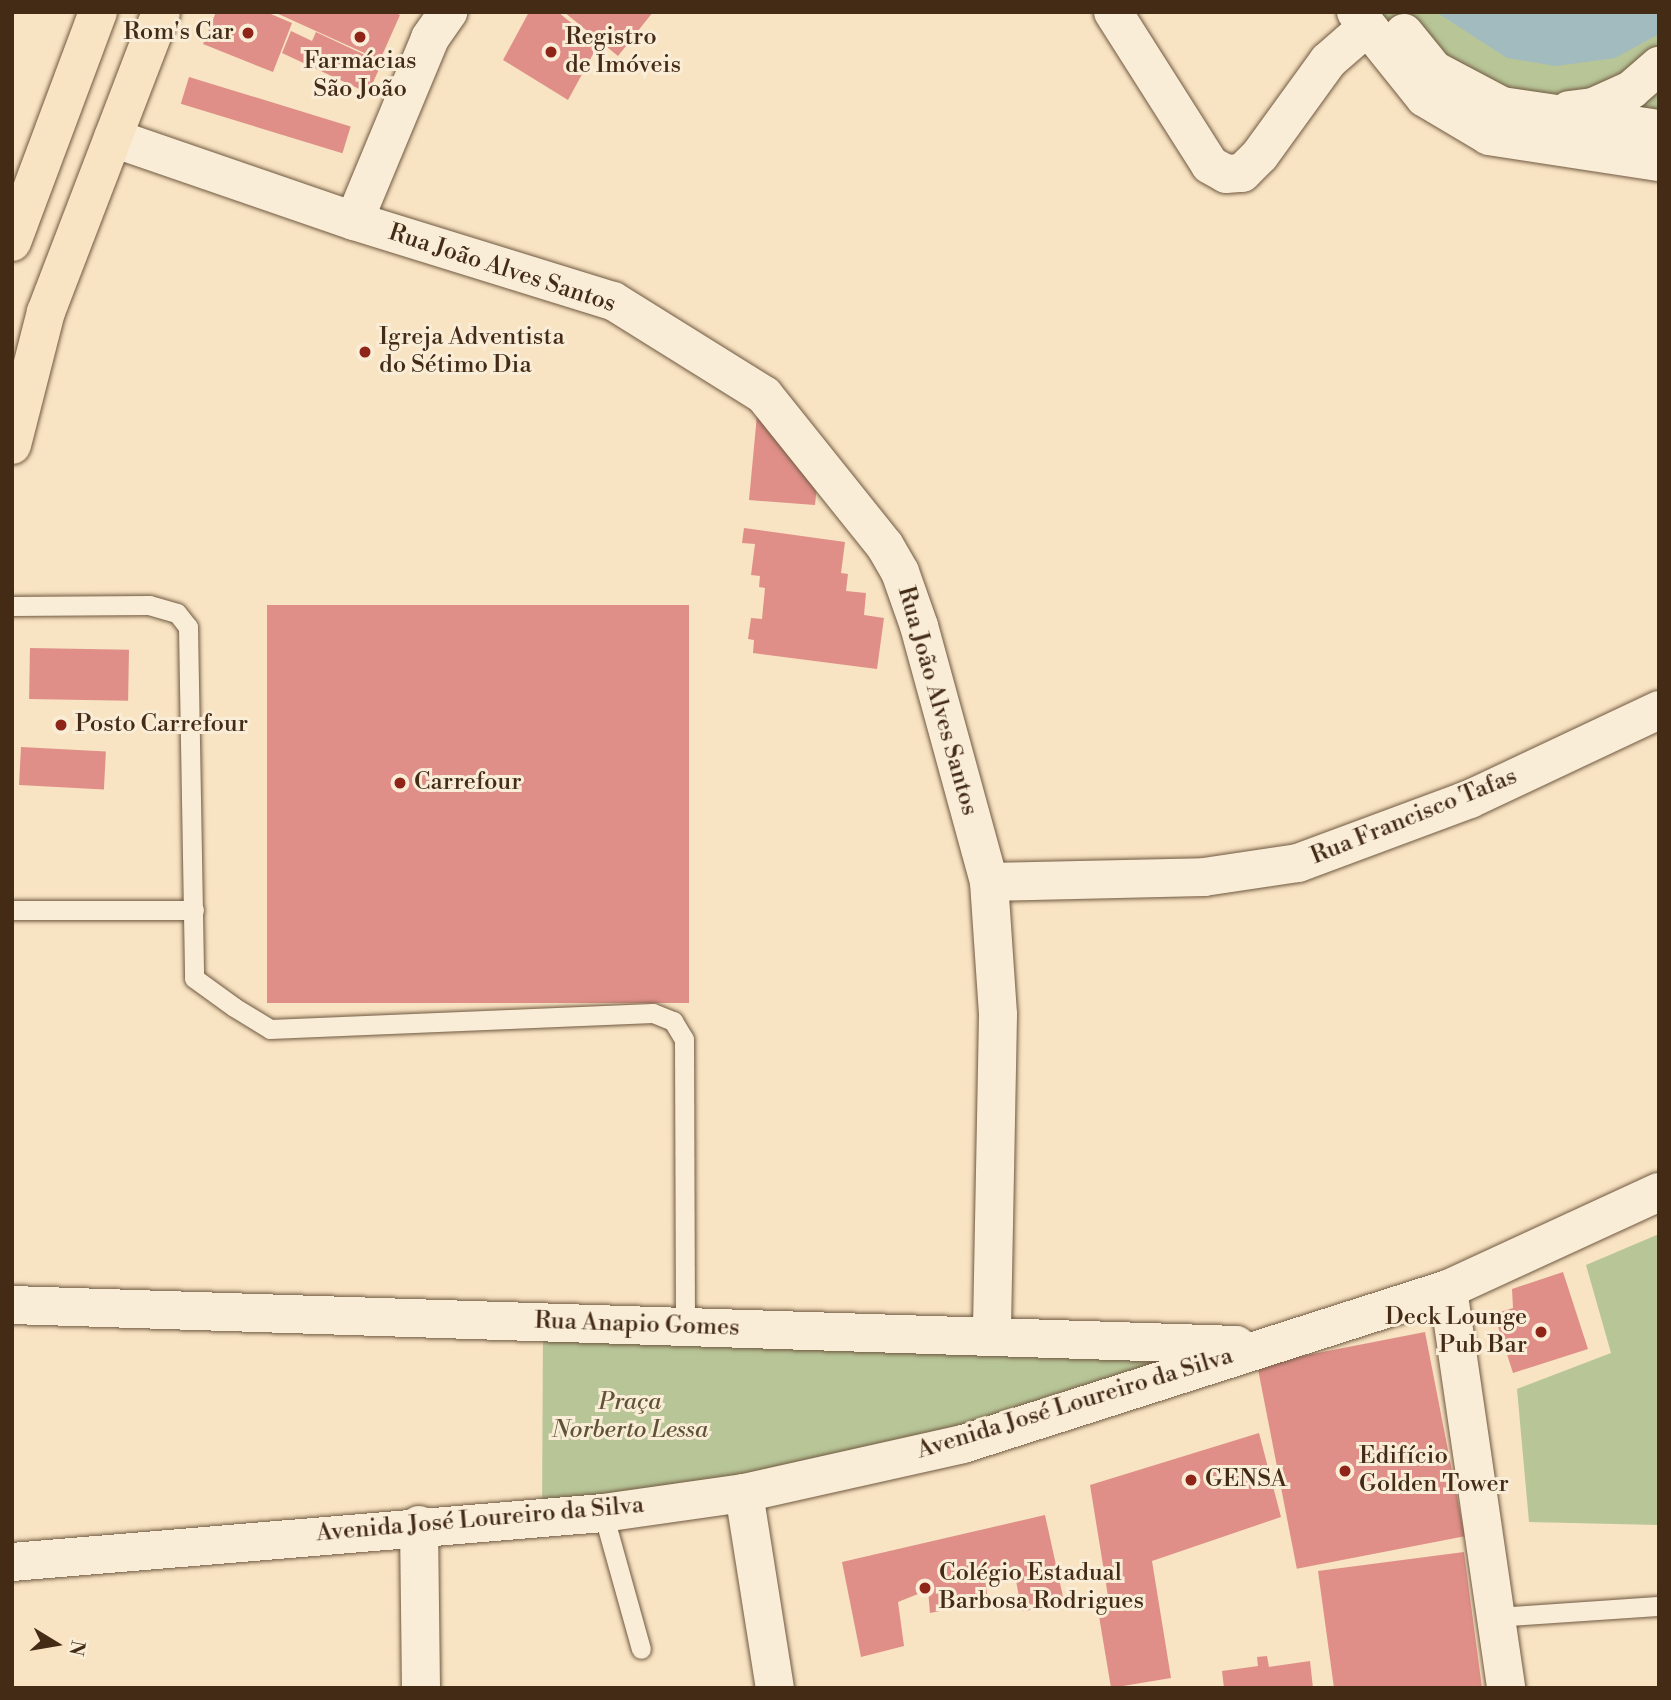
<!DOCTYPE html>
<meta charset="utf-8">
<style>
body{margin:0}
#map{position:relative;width:1671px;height:1700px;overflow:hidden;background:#f8e3c2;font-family:"Libre Bodoni",serif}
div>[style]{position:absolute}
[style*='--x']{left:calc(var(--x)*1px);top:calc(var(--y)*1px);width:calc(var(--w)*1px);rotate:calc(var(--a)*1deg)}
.green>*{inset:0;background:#b8c597}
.water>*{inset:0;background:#a2bbbe}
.building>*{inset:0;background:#df8f88;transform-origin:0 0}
.roads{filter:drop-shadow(0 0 2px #705941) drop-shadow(0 0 2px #705941)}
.lane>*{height:19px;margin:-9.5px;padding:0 9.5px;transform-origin:9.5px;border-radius:9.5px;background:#faedd7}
.street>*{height:38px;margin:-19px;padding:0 19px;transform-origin:19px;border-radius:19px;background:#faedd7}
.secondary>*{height:38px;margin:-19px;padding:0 19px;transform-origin:19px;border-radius:19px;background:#faedd7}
.primary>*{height:38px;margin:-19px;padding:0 19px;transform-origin:19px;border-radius:19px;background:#f8e3c2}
.dots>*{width:19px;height:19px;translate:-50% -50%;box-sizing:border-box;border:4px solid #faedd7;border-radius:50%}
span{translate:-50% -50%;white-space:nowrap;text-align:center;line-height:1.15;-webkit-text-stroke:6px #faedd7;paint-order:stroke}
.poi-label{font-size:24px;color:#432b16}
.right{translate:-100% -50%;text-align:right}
.left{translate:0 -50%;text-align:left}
.street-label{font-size:24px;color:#432b16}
.park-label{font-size:24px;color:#605236;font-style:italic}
.frame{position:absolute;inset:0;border:14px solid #432b16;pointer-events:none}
.north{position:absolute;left:21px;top:1609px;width:70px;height:70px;-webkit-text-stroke:5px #faedd7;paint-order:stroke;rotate:101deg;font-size:19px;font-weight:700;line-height:28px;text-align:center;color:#432b16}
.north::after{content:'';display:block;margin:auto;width:24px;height:32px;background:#432b16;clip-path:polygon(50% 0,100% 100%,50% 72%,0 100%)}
</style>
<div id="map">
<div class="green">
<div style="clip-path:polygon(1369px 12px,1659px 12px,1659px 118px,1491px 116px)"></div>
<div style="clip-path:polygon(1659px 1234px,1659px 1525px,1529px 1522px,1517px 1389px,1611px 1353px,1586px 1265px)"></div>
<div style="clip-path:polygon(543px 1327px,1250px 1348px,959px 1444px,542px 1519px)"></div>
</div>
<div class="water">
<div style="clip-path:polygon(1436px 12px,1659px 12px,1659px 34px,1615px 58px,1556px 66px,1507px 58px)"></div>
</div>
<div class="building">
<div style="clip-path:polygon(216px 12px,266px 12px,292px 23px,273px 72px,203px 44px)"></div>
<div style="clip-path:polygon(274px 12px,394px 12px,400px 15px,380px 60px)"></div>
<div style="clip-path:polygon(529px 12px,558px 12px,598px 45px,568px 100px,503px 60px)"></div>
<div style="clip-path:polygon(564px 12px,653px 12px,618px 56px)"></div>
<div style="clip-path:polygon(291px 31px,312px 41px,316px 32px,382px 63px,368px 93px,282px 53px)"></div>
<div style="left:189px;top:77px;width:169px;height:28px;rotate:17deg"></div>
<div style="clip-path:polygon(757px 415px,817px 486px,815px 505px,749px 500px)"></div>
<div style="clip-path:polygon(744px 528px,845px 542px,841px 573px,848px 574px,846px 591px,866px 593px,864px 615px,884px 618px,877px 669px,753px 653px,754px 640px,748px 639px,751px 618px,762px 619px,765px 588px,759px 587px,760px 576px,751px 575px,755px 544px,742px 543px)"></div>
<div style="left:689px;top:605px;width:398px;height:422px;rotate:90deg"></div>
<div style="left:30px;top:648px;width:99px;height:51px;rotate:1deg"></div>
<div style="left:21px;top:747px;width:85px;height:38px;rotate:3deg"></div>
<div style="clip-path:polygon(1563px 1272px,1588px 1349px,1513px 1373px,1494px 1314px,1513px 1308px,1512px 1289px)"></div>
<div style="left:1425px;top:1332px;width:208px;height:171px;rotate:79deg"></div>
<div style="clip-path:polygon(1259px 1433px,1281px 1517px,1152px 1561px,1171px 1678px,1111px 1688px,1096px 1598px,1108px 1596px,1090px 1485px)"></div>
<div style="clip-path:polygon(1045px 1515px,1065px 1606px,1022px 1611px,1014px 1571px,985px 1579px,988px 1601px,930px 1613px,928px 1590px,898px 1602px,904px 1646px,861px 1657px,842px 1562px)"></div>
<div style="clip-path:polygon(1464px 1552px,1482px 1688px,1334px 1688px,1318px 1571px)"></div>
<div style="clip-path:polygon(1267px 1656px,1269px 1667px,1310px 1661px,1313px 1688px,1224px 1688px,1222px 1671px,1258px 1666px,1257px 1657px)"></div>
</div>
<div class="roads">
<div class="lane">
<div style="--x:12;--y:606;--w:137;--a:-0.4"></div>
<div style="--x:149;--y:605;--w:29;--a:16"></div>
<div style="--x:177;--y:613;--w:18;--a:52"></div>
<div style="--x:188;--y:627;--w:351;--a:89"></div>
<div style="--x:194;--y:978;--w:49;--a:35.9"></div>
<div style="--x:234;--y:1007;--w:42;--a:31.4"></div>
<div style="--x:270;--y:1029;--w:383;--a:-2.4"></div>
<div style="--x:653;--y:1013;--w:22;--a:22"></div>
<div style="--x:673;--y:1021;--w:21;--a:59"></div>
<div style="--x:684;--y:1039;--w:288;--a:89.8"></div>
<div style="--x:12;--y:910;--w:182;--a:0"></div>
<div style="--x:603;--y:1513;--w:141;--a:74.4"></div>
<div style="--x:1496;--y:1617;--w:163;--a:-3.9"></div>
</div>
<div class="street">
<div style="--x:1113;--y:12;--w:181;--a:57.6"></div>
<div style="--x:1210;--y:165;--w:18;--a:29"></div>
<div style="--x:1226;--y:174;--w:16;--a:-4"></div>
<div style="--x:1242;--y:173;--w:25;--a:-45"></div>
<div style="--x:1260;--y:155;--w:116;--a:-54.1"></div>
<div style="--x:1328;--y:61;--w:50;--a:-41"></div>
<div style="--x:1356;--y:12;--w:110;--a:51.3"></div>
<div style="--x:1425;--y:98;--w:74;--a:30.7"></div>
<div style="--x:1489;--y:136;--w:172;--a:8.7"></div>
<div style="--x:1404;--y:33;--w:48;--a:51"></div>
<div style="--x:1434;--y:70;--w:77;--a:27.9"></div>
<div style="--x:1502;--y:106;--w:159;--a:8.3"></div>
<div style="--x:1569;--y:110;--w:24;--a:-7"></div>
<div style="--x:1593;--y:107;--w:42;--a:-24.1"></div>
<div style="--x:1631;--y:90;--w:37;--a:-41"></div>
<div style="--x:113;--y:138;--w:255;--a:19"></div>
<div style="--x:354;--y:221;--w:271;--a:17.2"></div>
<div style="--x:613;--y:301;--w:178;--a:31.9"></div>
<div style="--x:764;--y:395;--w:193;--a:51.3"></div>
<div style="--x:885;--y:546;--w:30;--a:60"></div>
<div style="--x:900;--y:572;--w:57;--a:70.6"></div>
<div style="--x:919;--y:626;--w:265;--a:74.7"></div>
<div style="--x:989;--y:882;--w:133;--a:86.1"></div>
<div style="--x:998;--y:1015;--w:320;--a:91.1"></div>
<div style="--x:354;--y:221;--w:198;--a:-67.4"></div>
<div style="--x:430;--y:38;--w:32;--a:-55"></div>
<div style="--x:989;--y:882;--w:215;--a:-1.3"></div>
<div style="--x:1204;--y:877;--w:95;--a:-8.5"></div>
<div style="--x:1298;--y:863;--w:184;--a:-20.4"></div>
<div style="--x:1470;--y:799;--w:209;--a:-25.2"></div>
<div style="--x:1448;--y:1289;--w:403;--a:81.7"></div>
<div style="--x:744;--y:1493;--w:197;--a:81"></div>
<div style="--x:419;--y:1525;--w:163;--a:89.3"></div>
</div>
<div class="secondary">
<div style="--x:12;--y:1305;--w:1225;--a:1.87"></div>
<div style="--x:12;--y:1562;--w:593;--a:-4.74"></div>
<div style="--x:603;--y:1513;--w:142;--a:-8.1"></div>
<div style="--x:744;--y:1493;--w:224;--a:-12.6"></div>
<div style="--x:963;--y:1444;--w:509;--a:-17.72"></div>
<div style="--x:1448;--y:1289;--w:232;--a:-24.7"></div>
</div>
<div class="primary">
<div style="--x:12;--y:242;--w:246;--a:-69.5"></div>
<div style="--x:12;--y:445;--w:137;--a:-75.7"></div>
<div style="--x:46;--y:312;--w:321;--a:-69"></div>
</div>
</div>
<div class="dots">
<div style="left:248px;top:33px;background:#8f2418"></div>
<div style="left:360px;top:37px;background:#8f2418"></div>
<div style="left:551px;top:52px;background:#8f2418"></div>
<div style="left:365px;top:352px;background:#8f2418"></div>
<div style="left:61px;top:725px;background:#8f2418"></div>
<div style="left:400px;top:783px;background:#8f2418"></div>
<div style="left:1541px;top:1332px;background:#8f2418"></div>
<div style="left:1345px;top:1471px;background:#8f2418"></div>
<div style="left:1191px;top:1480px;background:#8f2418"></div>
<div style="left:925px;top:1588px;background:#8f2418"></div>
</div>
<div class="poi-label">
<span class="right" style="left:234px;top:33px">Rom's Car</span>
<span class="left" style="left:565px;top:52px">Registro<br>de Imóveis</span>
<span style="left:360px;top:76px">Farmácias<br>São João</span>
<span class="left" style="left:379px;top:352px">Igreja Adventista<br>do Sétimo Dia</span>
<span class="left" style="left:75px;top:725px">Posto Carrefour</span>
<span class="left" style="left:414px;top:783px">Carrefour</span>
<span class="right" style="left:1527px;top:1332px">Deck Lounge<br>Pub Bar</span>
<span class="left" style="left:1359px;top:1471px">Edifício<br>Golden Tower</span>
<span class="left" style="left:1205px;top:1480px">GENSA</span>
<span class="left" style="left:939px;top:1588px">Colégio Estadual<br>Barbosa Rodrigues</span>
</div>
<div class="street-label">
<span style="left:502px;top:269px;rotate:18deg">Rua João Alves Santos</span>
<span style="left:937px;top:701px;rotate:74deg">Rua João Alves Santos</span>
<span style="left:1414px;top:817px;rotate:-22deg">Rua Francisco Tafas</span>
<span style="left:637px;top:1325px;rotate:2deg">Rua Anapio Gomes</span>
<span style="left:1075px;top:1404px;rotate:-17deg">Avenida José Loureiro da Silva</span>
<span style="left:480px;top:1520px;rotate:-5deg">Avenida José Loureiro da Silva</span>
</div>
<div class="park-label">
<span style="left:630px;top:1417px">Praça<br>Norberto Lessa</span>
</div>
<div class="frame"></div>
<div class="north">N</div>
</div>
